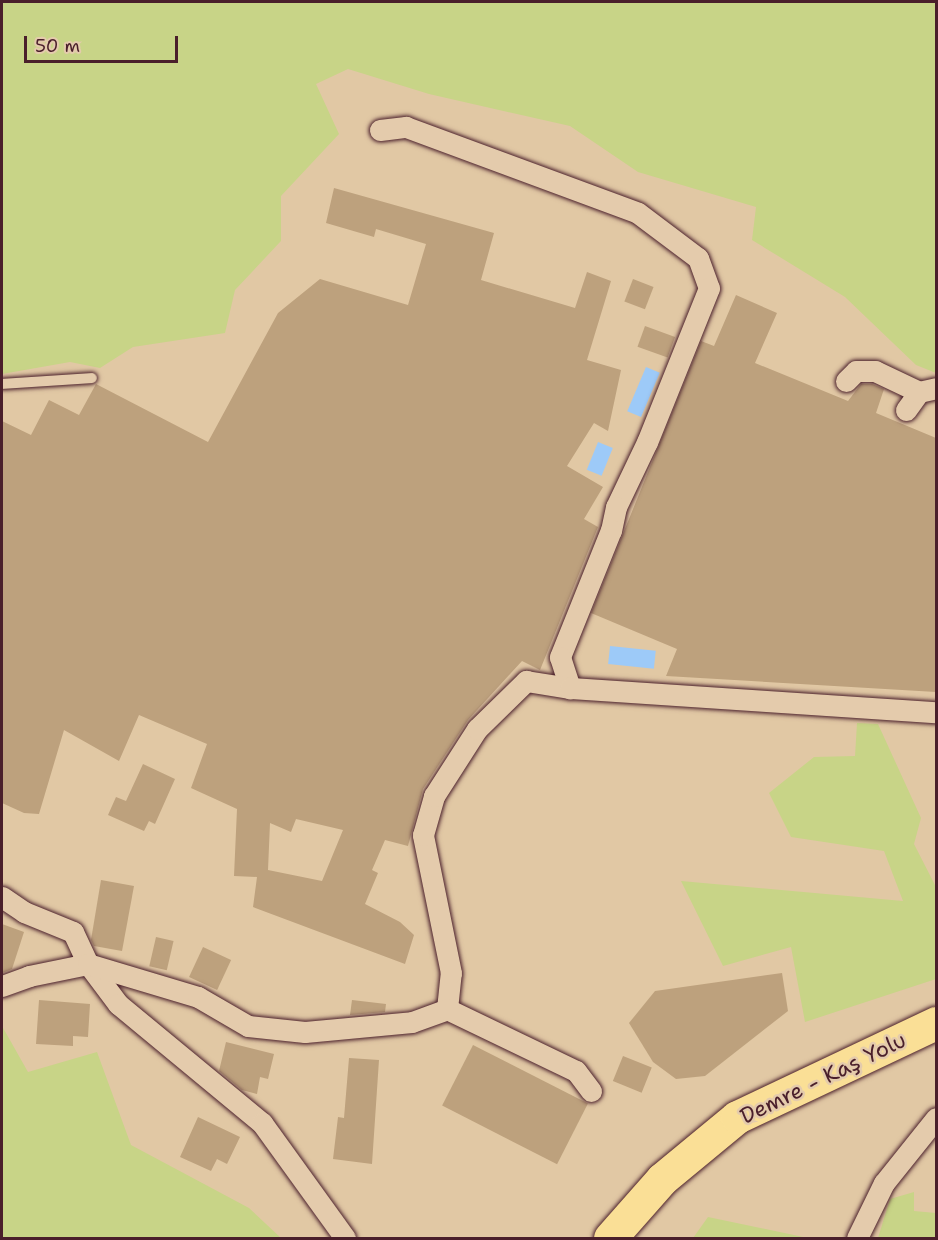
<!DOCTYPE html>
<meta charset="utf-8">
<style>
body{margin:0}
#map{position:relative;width:938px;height:1240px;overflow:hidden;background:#e1c8a4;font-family:"Shantell Sans",sans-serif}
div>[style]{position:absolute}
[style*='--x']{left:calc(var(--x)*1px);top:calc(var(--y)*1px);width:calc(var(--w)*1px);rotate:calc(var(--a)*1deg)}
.green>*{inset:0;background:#c8d487}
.water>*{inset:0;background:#9dcaf8;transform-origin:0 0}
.building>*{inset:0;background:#bda17d;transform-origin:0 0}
.roads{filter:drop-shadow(0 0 2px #4a1f2b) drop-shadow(0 0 2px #4a1f2b)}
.lane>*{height:10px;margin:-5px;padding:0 5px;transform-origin:5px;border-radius:5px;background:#e4cbac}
.street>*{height:21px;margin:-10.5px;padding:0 10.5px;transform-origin:10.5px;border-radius:10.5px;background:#e4cbac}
.highway>*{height:33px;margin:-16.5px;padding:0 16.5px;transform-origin:16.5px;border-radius:16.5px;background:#fadf96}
span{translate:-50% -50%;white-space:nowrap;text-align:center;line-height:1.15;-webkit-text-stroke:5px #e4cbac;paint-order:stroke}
.street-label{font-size:22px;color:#4a1f2b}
.frame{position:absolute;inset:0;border:3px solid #4a1f2b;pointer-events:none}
.scale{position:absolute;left:24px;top:36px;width:154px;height:27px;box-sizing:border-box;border:3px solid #4a1f2b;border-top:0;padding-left:8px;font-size:18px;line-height:21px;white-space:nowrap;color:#4a1f2b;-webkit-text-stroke:4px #e4cbac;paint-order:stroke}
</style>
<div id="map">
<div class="green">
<div style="clip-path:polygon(2px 2px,936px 2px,936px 373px,916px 365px,845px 297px,752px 240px,756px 207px,638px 172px,570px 126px,429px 94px,348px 69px,316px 84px,339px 134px,281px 196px,281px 241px,235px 290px,225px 333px,133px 347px,100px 368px,70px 362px,2px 374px)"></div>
<div style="clip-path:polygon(857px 723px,878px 724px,921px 818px,914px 844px,936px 887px,936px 979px,805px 1022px,791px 947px,723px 966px,681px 881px,903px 901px,884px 851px,791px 837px,769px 793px,814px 757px,855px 756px)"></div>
<div style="clip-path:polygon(2px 1026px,28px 1072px,97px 1052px,131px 1145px,249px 1208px,281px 1238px,2px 1238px)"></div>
<div style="clip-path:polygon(914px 1192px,914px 1211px,936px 1213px,936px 1238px,878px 1238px,890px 1199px)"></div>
<div style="clip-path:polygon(708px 1217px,808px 1238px,693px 1238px)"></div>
</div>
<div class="water">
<div style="left:646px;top:367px;width:15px;height:48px;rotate:23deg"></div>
<div style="left:598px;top:442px;width:16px;height:30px;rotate:22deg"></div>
<div style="left:610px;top:646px;width:46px;height:18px;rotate:6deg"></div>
</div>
<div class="building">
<div style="clip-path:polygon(evenodd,334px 188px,494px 233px,481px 280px,575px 308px,587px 272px,611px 281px,587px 360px,621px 370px,608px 431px,594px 423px,567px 466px,603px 487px,584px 519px,598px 527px,540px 670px,522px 661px,468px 720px,423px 789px,408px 846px,385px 840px,372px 870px,378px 873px,365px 904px,400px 922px,414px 935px,405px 964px,253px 907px,257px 877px,234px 876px,237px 809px,191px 788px,207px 744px,139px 715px,119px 761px,64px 730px,39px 814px,24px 813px,2px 803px,2px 421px,31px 435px,49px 400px,79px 415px,96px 384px,208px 442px,278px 313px,320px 279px,408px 305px,426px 244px,376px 229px,374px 237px,326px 223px,334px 188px,296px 819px,343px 830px,322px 881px,268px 870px,270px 823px,291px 832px,296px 819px)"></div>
<div style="left:633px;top:279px;width:22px;height:24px;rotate:21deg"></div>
<div style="clip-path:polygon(736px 295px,777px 313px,755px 363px,848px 401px,861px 384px,872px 384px,884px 389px,876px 413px,936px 438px,936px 692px,666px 676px,677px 649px,591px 613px,701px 341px,714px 346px)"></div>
<div style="left:645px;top:326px;width:32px;height:22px;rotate:20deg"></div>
<div style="clip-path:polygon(143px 764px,175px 779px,155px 824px,149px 821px,144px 831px,108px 815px,116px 797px,126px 801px)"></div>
<div style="clip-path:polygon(101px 880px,134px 886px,122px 951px,94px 946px,91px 940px)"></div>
<div style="clip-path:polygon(2px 924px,24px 932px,12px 969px,2px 973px)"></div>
<div style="left:156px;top:937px;width:18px;height:30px;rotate:13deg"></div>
<div style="left:203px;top:947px;width:31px;height:33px;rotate:25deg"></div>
<div style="clip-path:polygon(782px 973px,788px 1011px,705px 1076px,676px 1079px,653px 1062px,629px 1023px,655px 991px)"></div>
<div style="clip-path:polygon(39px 1000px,90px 1004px,88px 1037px,73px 1036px,73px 1046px,36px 1044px)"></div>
<div style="clip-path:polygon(352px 1000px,386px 1004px,385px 1012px,350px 1015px)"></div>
<div style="clip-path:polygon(226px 1042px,274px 1054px,268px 1079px,260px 1077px,257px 1094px,242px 1090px,219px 1071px)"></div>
<div style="left:473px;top:1045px;width:129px;height:68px;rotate:27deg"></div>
<div style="left:623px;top:1056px;width:31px;height:27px;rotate:22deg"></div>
<div style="clip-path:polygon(349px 1058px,379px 1060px,372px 1164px,333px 1159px,338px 1117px,344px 1118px)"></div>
<div style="clip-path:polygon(198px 1117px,240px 1137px,227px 1164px,217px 1159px,211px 1171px,180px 1157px)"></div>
</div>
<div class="roads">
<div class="lane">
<div style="--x:2;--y:384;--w:90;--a:-3.8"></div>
</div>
<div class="street">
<div style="--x:380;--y:130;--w:26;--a:-7"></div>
<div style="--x:406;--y:127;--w:247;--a:20.3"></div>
<div style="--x:638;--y:213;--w:75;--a:36.9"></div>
<div style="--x:698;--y:258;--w:32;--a:70"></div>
<div style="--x:709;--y:288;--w:166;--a:111.9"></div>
<div style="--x:647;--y:442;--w:72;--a:115.5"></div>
<div style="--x:616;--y:507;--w:24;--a:102"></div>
<div style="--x:611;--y:530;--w:137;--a:111.9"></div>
<div style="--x:560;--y:657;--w:33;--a:72"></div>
<div style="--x:846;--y:381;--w:14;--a:-45"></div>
<div style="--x:856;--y:371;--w:19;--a:0"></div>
<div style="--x:875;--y:371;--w:49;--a:25.5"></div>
<div style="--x:906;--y:410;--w:22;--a:-54"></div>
<div style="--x:919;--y:392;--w:17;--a:-13"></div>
<div style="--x:2;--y:897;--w:27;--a:34"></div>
<div style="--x:24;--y:912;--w:53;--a:22.2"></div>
<div style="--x:73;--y:932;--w:35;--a:65"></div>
<div style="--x:88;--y:964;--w:50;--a:53.1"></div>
<div style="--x:118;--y:1004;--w:187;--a:39.6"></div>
<div style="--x:262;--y:1123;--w:142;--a:54.2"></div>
<div style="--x:2;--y:986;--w:29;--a:-20"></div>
<div style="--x:29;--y:976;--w:60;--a:-11.5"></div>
<div style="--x:88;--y:964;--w:115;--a:16.7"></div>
<div style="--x:198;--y:997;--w:58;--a:30.1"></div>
<div style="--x:248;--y:1026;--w:57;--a:6"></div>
<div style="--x:305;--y:1032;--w:107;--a:-5.3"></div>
<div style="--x:412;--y:1022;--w:37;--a:-20"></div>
<div style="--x:447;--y:1009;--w:36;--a:-84"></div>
<div style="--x:451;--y:973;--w:141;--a:-101.5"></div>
<div style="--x:423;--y:835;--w:41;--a:-74.2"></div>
<div style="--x:434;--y:796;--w:80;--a:-57.3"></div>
<div style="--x:477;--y:729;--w:69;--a:-44.4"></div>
<div style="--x:526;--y:681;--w:45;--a:9"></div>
<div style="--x:570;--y:688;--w:367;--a:3.8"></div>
<div style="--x:447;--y:1009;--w:143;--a:25.7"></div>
<div style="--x:576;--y:1071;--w:25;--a:53"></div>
<div style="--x:857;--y:1238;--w:61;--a:-63.9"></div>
<div style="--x:884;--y:1183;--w:83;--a:-51.3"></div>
</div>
<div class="highway">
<div style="--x:610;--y:1238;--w:79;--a:-48.6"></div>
<div style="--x:662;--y:1179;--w:97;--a:-39.6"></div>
<div style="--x:737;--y:1117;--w:220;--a:-25.3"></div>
</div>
</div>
<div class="street-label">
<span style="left:823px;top:1078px;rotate:-26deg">Demre - Kaş Yolu</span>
</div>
<div class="frame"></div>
<div class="scale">50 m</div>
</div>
